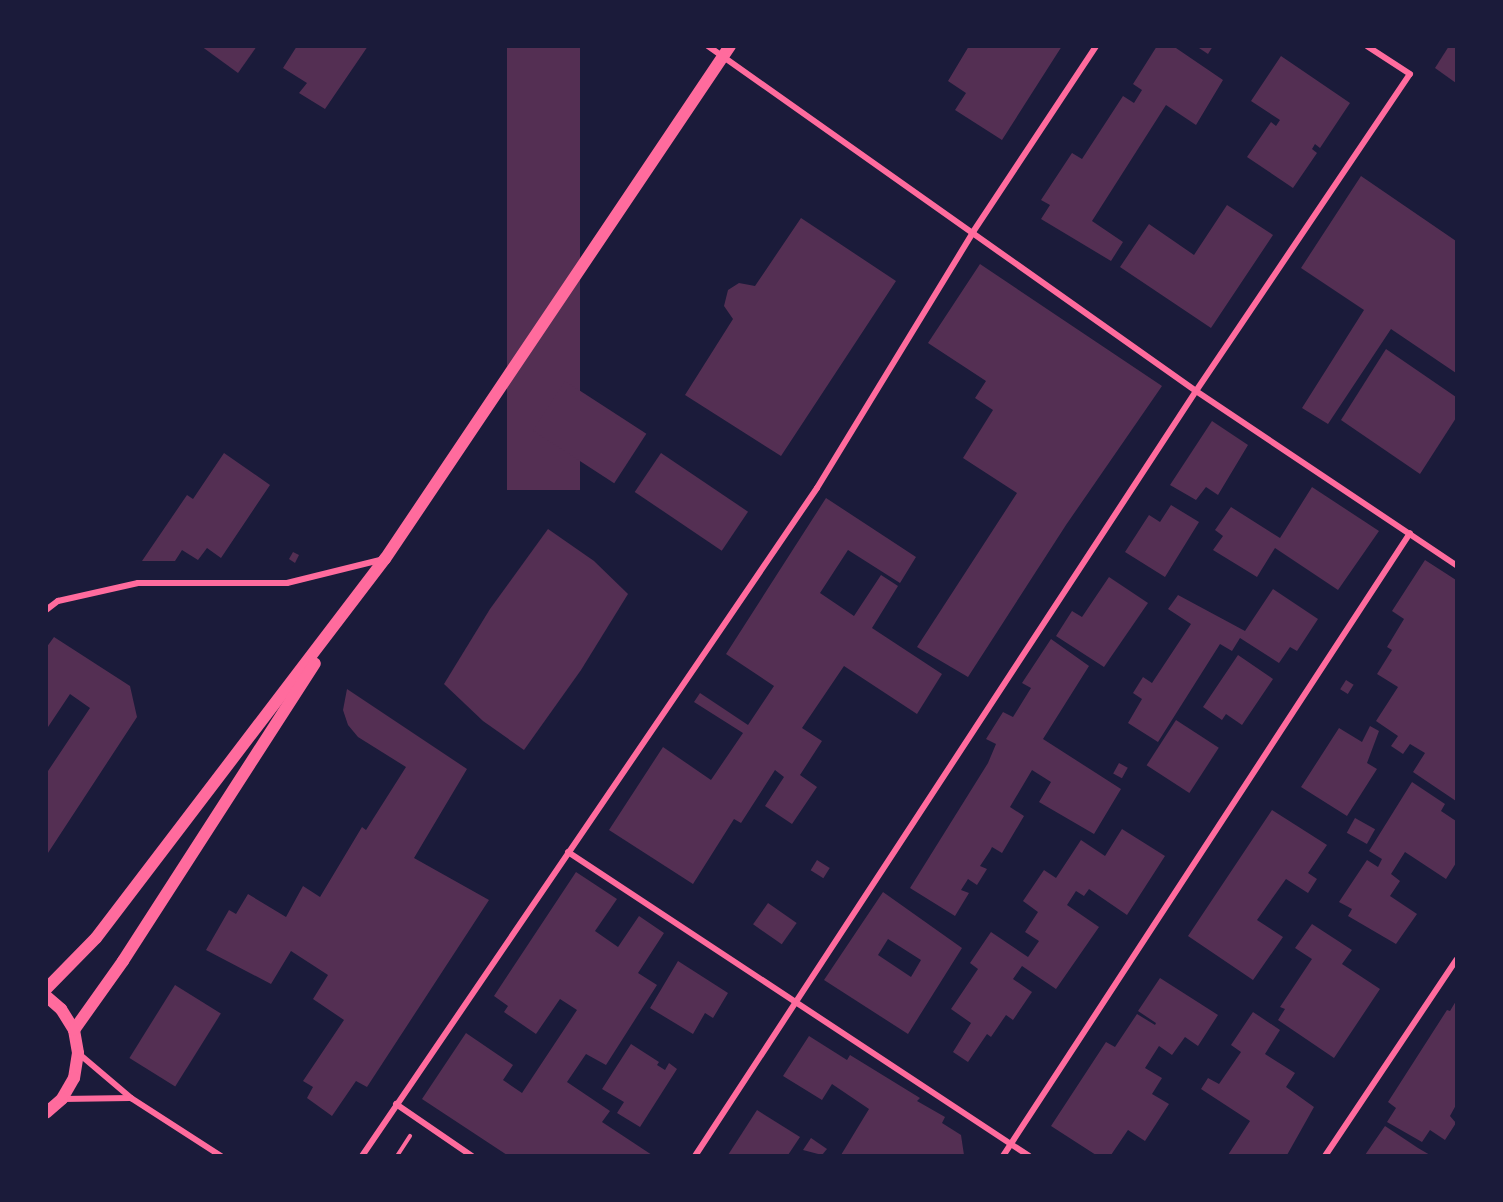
<!DOCTYPE html>
<style>
body{margin:0}
#map{position:relative;width:1503px;height:1202px;overflow:hidden;background:#1b1b3a;font-family:"Alegreya Sans",sans-serif}
div>[style]{position:absolute}
[style*='--x']{left:calc(var(--x)*1px);top:calc(var(--y)*1px);width:calc(var(--w)*1px);rotate:calc(var(--a)*1deg)}
.building>*{inset:0;background:#542f53;transform-origin:0 0}
.path>*{height:4px;margin:-2px;padding:0 2px;transform-origin:2px;border-radius:2px;background:#ff6b9d}
.minor>*{height:6px;margin:-3px;padding:0 3px;transform-origin:3px;border-radius:3px;background:#ff6b9d}
.secondary>*{height:12px;margin:-6px;padding:0 6px;transform-origin:6px;border-radius:6px;background:#ff6b9d}
span{translate:-50% -50%;white-space:nowrap;text-align:center;line-height:1.15;-webkit-text-stroke:6px #1b1b3a;paint-order:stroke}
.frame{position:absolute;inset:0;border:48px solid #1b1b3a;pointer-events:none}
</style>
<div id="map">
<div class="building">
<div style="clip-path:polygon(201px 46px,257px 46px,238px 73px)"></div>
<div style="clip-path:polygon(297px 46px,368px 46px,325px 109px,299px 93px,307px 83px,283px 68px)"></div>
<div style="left:507px;top:46px;width:73px;height:444px"></div>
<div style="clip-path:polygon(969px 46px,1062px 46px,1002px 140px,955px 110px,966px 93px,948px 81px)"></div>
<div style="clip-path:polygon(1157px 46px,1173px 46px,1223px 80px,1196px 125px,1166px 105px,1092px 221px,1123px 242px,1111px 261px,1041px 219px,1050px 205px,1041px 200px,1072px 153px,1082px 159px,1123px 96px,1134px 103px,1142px 90px,1133px 84px)"></div>
<div style="clip-path:polygon(1196px 46px,1213px 46px,1208px 54px)"></div>
<div style="clip-path:polygon(1449px 46px,1456px 46px,1456px 83px,1435px 68px)"></div>
<div style="clip-path:polygon(1281px 56px,1350px 103px,1320px 148px,1315px 144px,1312px 149px,1317px 153px,1293px 188px,1247px 157px,1271px 122px,1276px 126px,1280px 120px,1251px 101px)"></div>
<div style="clip-path:polygon(1361px 176px,1456px 241px,1456px 373px,1391px 329px,1328px 424px,1302px 408px,1364px 310px,1301px 268px)"></div>
<div style="clip-path:polygon(1227px 205px,1273px 235px,1211px 328px,1120px 267px,1149px 224px,1194px 255px)"></div>
<div style="clip-path:polygon(801px 218px,896px 281px,781px 456px,685px 395px,733px 319px,724px 306px,728px 290px,739px 283px,755px 286px)"></div>
<div style="clip-path:polygon(980px 264px,1162px 386px,1066px 525px,968px 677px,917px 647px,1017px 493px,963px 458px,993px 410px,975px 398px,986px 381px,928px 343px)"></div>
<div style="clip-path:polygon(1386px 349px,1456px 397px,1456px 418px,1420px 474px,1341px 420px)"></div>
<div style="left:565px;top:381px;width:97px;height:59px;rotate:33deg"></div>
<div style="clip-path:polygon(1212px 421px,1248px 445px,1218px 495px,1206px 487px,1196px 500px,1170px 485px)"></div>
<div style="clip-path:polygon(224px 453px,270px 485px,221px 558px,207px 548px,198px 560px,182px 550px,175px 561px,142px 561px,187px 495px,193px 499px)"></div>
<div style="left:661px;top:453px;width:105px;height:47px;rotate:34deg"></div>
<div style="clip-path:polygon(1312px 487px,1379px 531px,1338px 590px,1275px 548px,1257px 577px,1213px 550px,1223px 536px,1215px 530px,1231px 507px,1280px 538px)"></div>
<div style="clip-path:polygon(826px 498px,916px 557px,900px 583px,848px 550px,820px 593px,854px 616px,881px 575px,898px 586px,872px 628px,942px 674px,917px 714px,844px 666px,802px 728px,822px 741px,800px 775px,817px 787px,792px 824px,765px 806px,784px 777px,775px 770px,741px 823px,734px 819px,693px 884px,609px 830px,663px 747px,711px 780px,743px 733px,694px 702px,700px 693px,748px 725px,774px 686px,726px 654px)"></div>
<div style="clip-path:polygon(1171px 505px,1199px 522px,1165px 577px,1125px 552px,1149px 515px,1160px 522px)"></div>
<div style="clip-path:polygon(548px 529px,594px 561px,628px 594px,581px 670px,524px 750px,483px 721px,444px 684px,490px 609px)"></div>
<div style="clip-path:polygon(293px 552px,299px 555px,295px 563px,289px 559px)"></div>
<div style="clip-path:polygon(1425px 560px,1456px 580px,1456px 801px,1413px 772px,1425px 753px,1410px 744px,1403px 754px,1391px 746px,1398px 736px,1376px 721px,1398px 687px,1377px 674px,1392px 650px,1387px 647px,1404px 619px,1392px 611px)"></div>
<div style="clip-path:polygon(1109px 577px,1148px 603px,1104px 667px,1056px 636px,1072px 611px,1082px 617px)"></div>
<div style="clip-path:polygon(1273px 589px,1318px 619px,1297px 651px,1290px 647px,1279px 663px,1240px 638px,1232px 651px,1220px 644px,1158px 742px,1128px 723px,1142px 699px,1133px 693px,1143px 677px,1152px 683px,1191px 624px,1168px 609px,1178px 595px,1245px 631px)"></div>
<div style="clip-path:polygon(54px 637px,130px 686px,137px 717px,46px 856px,46px 774px,90px 708px,70px 694px,46px 730px,46px 648px)"></div>
<div style="clip-path:polygon(1051px 639px,1089px 666px,1043px 739px,1121px 789px,1094px 834px,1039px 802px,1051px 782px,1032px 770px,1010px 807px,1024px 816px,1002px 853px,992px 847px,990px 851px,980px 866px,987px 869px,977px 885px,968px 879px,961px 890px,969px 893px,955px 916px,910px 888px,988px 763px,996px 744px,986px 739px,1003px 712px,1013px 717px,1031px 688px,1022px 683px)"></div>
<div style="clip-path:polygon(1238px 655px,1273px 679px,1242px 725px,1226px 714px,1222px 720px,1203px 707px)"></div>
<div style="left:1346px;top:680px;width:9px;height:11px;rotate:32deg"></div>
<div style="clip-path:polygon(347px 689px,467px 769px,414px 858px,489px 900px,367px 1087px,356px 1081px,332px 1116px,307px 1098px,313px 1087px,303px 1081px,344px 1020px,313px 999px,328px 975px,291px 951px,271px 984px,206px 950px,229px 910px,236px 914px,248px 894px,286px 917px,303px 886px,320px 897px,362px 827px,366px 830px,406px 767px,358px 737px,348px 725px,343px 710px)"></div>
<div style="left:1176px;top:720px;width:51px;height:54px;rotate:33deg"></div>
<div style="clip-path:polygon(1370px 726px,1379px 731px,1367px 763px,1377px 769px,1347px 816px,1301px 787px,1339px 728px,1362px 742px)"></div>
<div style="left:1119px;top:763px;width:10px;height:12px;rotate:29deg"></div>
<div style="clip-path:polygon(1412px 782px,1445px 804px,1441px 811px,1456px 821px,1456px 863px,1446px 879px,1405px 852px,1391px 874px,1400px 881px,1390px 896px,1417px 914px,1396px 944px,1348px 916px,1352px 909px,1339px 902px,1367px 860px,1378px 867px,1382px 859px,1369px 851px)"></div>
<div style="clip-path:polygon(1272px 810px,1327px 845px,1308px 873px,1317px 879px,1308px 893px,1286px 879px,1257px 920px,1283px 937px,1253px 980px,1188px 936px)"></div>
<div style="left:1355px;top:818px;width:23px;height:17px;rotate:29deg"></div>
<div style="clip-path:polygon(1122px 829px,1165px 856px,1127px 915px,1089px 889px,1084px 896px,1076px 891px,1067px 905px,1099px 927px,1056px 989px,1022px 966px,1013px 979px,1032px 992px,1013px 1020px,1006px 1015px,991px 1037px,987px 1034px,968px 1062px,953px 1052px,971px 1023px,951px 1009px,978px 969px,970px 963px,991px 932px,1028px 957px,1039px 941px,1025px 932px,1038px 912px,1023px 901px,1044px 870px,1056px 878px,1081px 840px,1105px 856px)"></div>
<div style="left:817px;top:860px;width:15px;height:12px;rotate:32deg"></div>
<div style="clip-path:polygon(576px 872px,617px 899px,595px 931px,618px 947px,639px 916px,664px 933px,638px 973px,657px 985px,606px 1065px,586px 1054px,567px 1082px,610px 1111px,602px 1122px,652px 1155px,507px 1155px,422px 1099px,466px 1033px,513px 1065px,503px 1080px,522px 1093px,577px 1010px,560px 999px,536px 1034px,504px 1012px,508px 1006px,494px 996px)"></div>
<div style="clip-path:polygon(evenodd,883px 892px,962px 948px,908px 1034px,824px 980px,883px 892px,888px 939px,921px 960px,911px 977px,878px 955px,888px 939px)"></div>
<div style="left:768px;top:903px;width:35px;height:26px;rotate:35deg"></div>
<div style="clip-path:polygon(1312px 924px,1352px 950px,1342px 964px,1380px 989px,1334px 1058px,1278px 1020px,1285px 1009px,1280px 1007px,1312px 959px,1295px 948px)"></div>
<div style="clip-path:polygon(678px 961px,728px 993px,713px 1018px,705px 1013px,693px 1034px,650px 1008px)"></div>
<div style="clip-path:polygon(1160px 978px,1218px 1015px,1198px 1046px,1185px 1037px,1172px 1055px,1159px 1046px,1145px 1068px,1162px 1078px,1152px 1094px,1169px 1104px,1145px 1141px,1128px 1130px,1111px 1155px,1096px 1155px,1051px 1126px,1106px 1042px,1115px 1047px,1137px 1014px,1155px 1025px,1156px 1023px,1138px 1011px)"></div>
<div style="left:175px;top:985px;width:54px;height:86px;rotate:32deg"></div>
<div style="clip-path:polygon(1456px 1001px,1456px 1105px,1450px 1116px,1456px 1123px,1445px 1140px,1430px 1130px,1422px 1142px,1387px 1122px,1396px 1108px,1388px 1102px,1447px 1010px,1450px 1011px)"></div>
<div style="clip-path:polygon(1253px 1012px,1280px 1030px,1265px 1054px,1295px 1073px,1286px 1087px,1314px 1107px,1287px 1155px,1228px 1155px,1250px 1121px,1201px 1089px,1208px 1078px,1219px 1084px,1241px 1052px,1231px 1045px)"></div>
<div style="clip-path:polygon(809px 1036px,847px 1060px,850px 1055px,920px 1098px,917px 1101px,945px 1117px,942px 1123px,961px 1135px,964px 1155px,836px 1155px,841px 1155px,869px 1109px,832px 1084px,822px 1100px,783px 1076px)"></div>
<div style="clip-path:polygon(631px 1044px,659px 1062px,657px 1065px,665px 1070px,669px 1063px,677px 1069px,640px 1127px,617px 1113px,624px 1102px,602px 1089px)"></div>
<div style="clip-path:polygon(757px 1110px,800px 1137px,788px 1155px,728px 1155px)"></div>
<div style="clip-path:polygon(1385px 1126px,1418px 1148px,1430px 1155px,1365px 1155px)"></div>
<div style="clip-path:polygon(811px 1138px,827px 1149px,822px 1155px,803px 1150px)"></div>
</div>
<div class="path">
<div style="--x:397;--y:1156;--w:24;--a:-57"></div>
</div>
<div class="minor">
<div style="--x:708;--y:46;--w:598;--a:35.26"></div>
<div style="--x:1196;--y:391;--w:313;--a:33.8"></div>
<div style="--x:46;--y:610;--w:15;--a:-37"></div>
<div style="--x:58;--y:601;--w:82;--a:-12.7"></div>
<div style="--x:138;--y:583;--w:149;--a:0"></div>
<div style="--x:287;--y:583;--w:100;--a:-13.9"></div>
<div style="--x:568;--y:852;--w:552;--a:33.4"></div>
<div style="--x:78;--y:1053;--w:70;--a:40.3"></div>
<div style="--x:131;--y:1098;--w:107;--a:32.8"></div>
<div style="--x:62;--y:1099;--w:68;--a:-0.8"></div>
<div style="--x:396;--y:1104;--w:92;--a:34.4"></div>
<div style="--x:362;--y:1156;--w:808;--a:-55.74"></div>
<div style="--x:817;--y:488;--w:300;--a:-58.6"></div>
<div style="--x:973;--y:232;--w:223;--a:-56.5"></div>
<div style="--x:695;--y:1156;--w:914;--a:-56.78"></div>
<div style="--x:1196;--y:391;--w:382;--a:-56"></div>
<div style="--x:1410;--y:74;--w:51;--a:-146.9"></div>
<div style="--x:1003;--y:1156;--w:744;--a:-56.84"></div>
<div style="--x:1325;--y:1156;--w:236;--a:-56.2"></div>
</div>
<div class="secondary">
<div style="--x:46;--y:989;--w:71;--a:-45.6"></div>
<div style="--x:96;--y:938;--w:477;--a:-52.7"></div>
<div style="--x:385;--y:559;--w:618;--a:-56.08"></div>
<div style="--x:46;--y:996;--w:20;--a:41"></div>
<div style="--x:61;--y:1009;--w:25;--a:58"></div>
<div style="--x:74;--y:1030;--w:23;--a:80"></div>
<div style="--x:78;--y:1053;--w:25;--a:99"></div>
<div style="--x:74;--y:1078;--w:24;--a:120"></div>
<div style="--x:62;--y:1099;--w:21;--a:139"></div>
<div style="--x:74;--y:1030;--w:85;--a:-54.6"></div>
<div style="--x:123;--y:961;--w:354;--a:-57.2"></div>
</div>
<div class="frame"></div>
</div>
